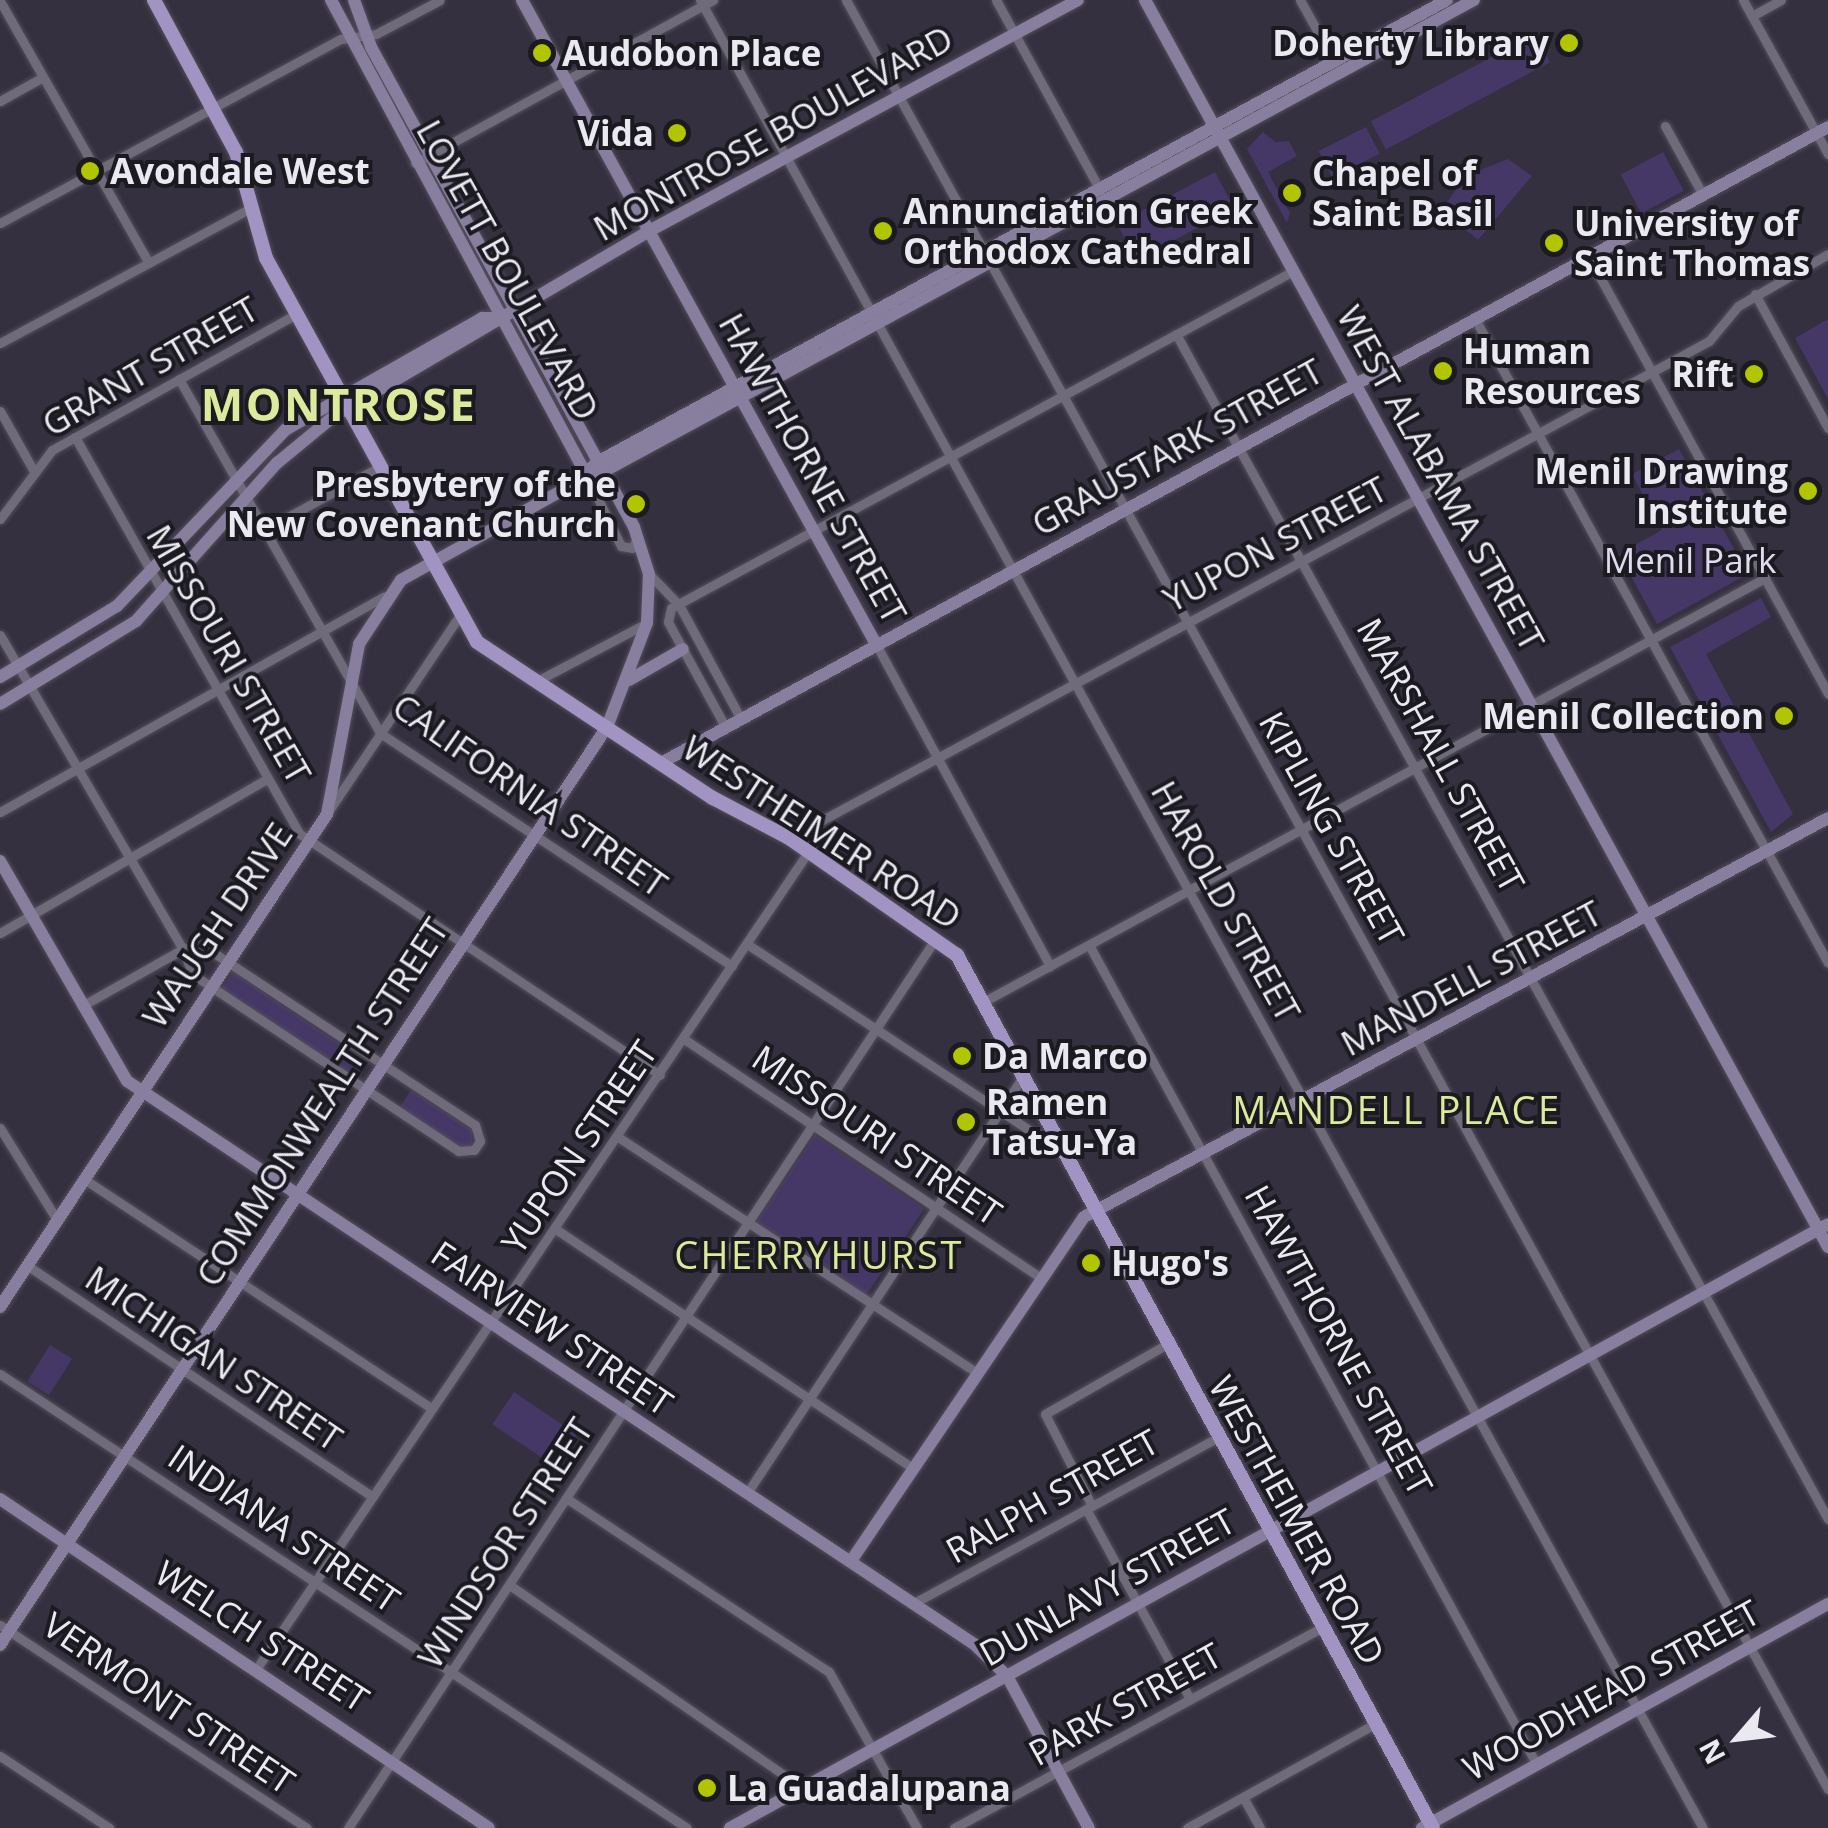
<!DOCTYPE html>
<style>
body{margin:0}
#map{position:relative;width:1828px;height:1828px;overflow:hidden;background:#34303f;font-family:"Open Sans",sans-serif}
div>[style]{position:absolute}
[style*='--x']{left:calc(var(--x)*1px);top:calc(var(--y)*1px);width:calc(var(--w)*1px);rotate:calc(var(--a)*1deg)}
.green>*{inset:0;background:#453766;transform-origin:0 0}
.roads{filter:drop-shadow(0 0 2px #524e5b) drop-shadow(0 0 2px #524e5b)}
.street>*{height:9px;margin:-4.5px;padding:0 4.5px;transform-origin:4.5px;border-radius:4.5px;background:#6f6b7b}
.secondary>*{height:12px;margin:-6px;padding:0 6px;transform-origin:6px;border-radius:6px;background:#887f9f}
.primary>*{height:14px;margin:-7px;padding:0 7px;transform-origin:7px;border-radius:7px;background:#a194c3}
.dots>*{width:28px;height:28px;translate:-50% -50%;box-sizing:border-box;border:5px solid #1b1a20;border-radius:50%}
span{translate:-50% -50%;white-space:nowrap;text-align:center;line-height:1.15;-webkit-text-stroke:8px #1b1a20;paint-order:stroke}
.poi-label{font-size:35px;color:#eae8f1;font-weight:700}
.right{translate:-100% -50%;text-align:right}
.left{translate:0 -50%;text-align:left}
.street-label{font-size:35px;color:#eae8f1}
.park-label{font-size:35px;color:#e0dbef}
.neighbourhood-label{font-size:38px;color:#dcea9d;letter-spacing:2.5px}
.district-label{font-size:45px;color:#dcea9d;font-weight:700;letter-spacing:2.5px}
.north{position:absolute;left:1688px;top:1688px;width:100px;height:100px;-webkit-text-stroke:8px #1b1a20;paint-order:stroke;rotate:242deg;font-size:28px;font-weight:700;line-height:40px;text-align:center;color:#eae8f1}
.north::after{content:'';display:block;margin:auto;width:35px;height:45px;background:#eae8f1;clip-path:polygon(50% 0,100% 100%,50% 72%,0 100%)}
</style>
<div id="map">
<div class="green">
<div style="left:1535px;top:34px;width:32px;height:186px;rotate:62deg"></div>
<div style="left:1366px;top:127px;width:30px;height:53px;rotate:63deg"></div>
<div style="clip-path:polygon(1263px 132px,1276px 142px,1289px 141px,1297px 156px,1268px 172px,1290px 213px,1287px 223px,1247px 149px)"></div>
<div style="left:1663px;top:152px;width:44px;height:48px;rotate:62deg"></div>
<div style="clip-path:polygon(1508px 159px,1532px 176px,1478px 240px,1441px 210px,1467px 175px)"></div>
<div style="left:1215px;top:172px;width:41px;height:111px;rotate:62deg"></div>
<div style="clip-path:polygon(1828px 319px,1828px 399px,1795px 338px)"></div>
<div style="clip-path:polygon(1679px 449px,1748px 574px,1657px 624px,1619px 554px,1662px 530px,1632px 474px)"></div>
<div style="clip-path:polygon(1761px 598px,1771px 617px,1706px 654px,1793px 814px,1771px 832px,1670px 647px)"></div>
<div style="left:233px;top:972px;width:161px;height:20px;rotate:34deg"></div>
<div style="clip-path:polygon(411px 1090px,472px 1130px,472px 1147px,461px 1148px,400px 1107px)"></div>
<div style="left:815px;top:1135px;width:132px;height:105px;rotate:34deg"></div>
<div style="left:50px;top:1345px;width:26px;height:43px;rotate:32deg"></div>
<div style="left:514px;top:1392px;width:76px;height:39px;rotate:34deg"></div>
</div>
<div class="roads">
<div class="street">
<div style="--x:700;--y:0;--w:2085;--a:61.25"></div>
<div style="--x:846;--y:0;--w:2041;--a:61.24"></div>
<div style="--x:996;--y:0;--w:217;--a:61.3"></div>
<div style="--x:1300;--y:0;--w:72;--a:60.9"></div>
<div style="--x:1743;--y:0;--w:176;--a:61.1"></div>
<div style="--x:0;--y:1;--w:301;--a:60.4"></div>
<div style="--x:1752;--y:16;--w:33;--a:-29"></div>
<div style="--x:0;--y:101;--w:49;--a:-29.2"></div>
<div style="--x:1665;--y:126;--w:79;--a:61.2"></div>
<div style="--x:415;--y:163;--w:340;--a:-28.7"></div>
<div style="--x:0;--y:223;--w:387;--a:-28.4"></div>
<div style="--x:341;--y:39;--w:35;--a:-8"></div>
<div style="--x:376;--y:34;--w:72;--a:-28"></div>
<div style="--x:1589;--y:257;--w:498;--a:61.3"></div>
<div style="--x:1755;--y:294;--w:153;--a:61.4"></div>
<div style="--x:1475;--y:319;--w:734;--a:61.27"></div>
<div style="--x:1176;--y:334;--w:1353;--a:61.18"></div>
<div style="--x:0;--y:343;--w:283;--a:-28.3"></div>
<div style="--x:179;--y:379;--w:407;--a:60.4"></div>
<div style="--x:380;--y:733;--w:422;--a:33.5"></div>
<div style="--x:0;--y:411;--w:71;--a:60.6"></div>
<div style="--x:75;--y:437;--w:456;--a:60.5"></div>
<div style="--x:300;--y:834;--w:433;--a:33.8"></div>
<div style="--x:587;--y:476;--w:78;--a:64.1"></div>
<div style="--x:621;--y:546;--w:11;--a:10"></div>
<div style="--x:632;--y:548;--w:11;--a:-63"></div>
<div style="--x:0;--y:519;--w:86;--a:-53"></div>
<div style="--x:52;--y:450;--w:279;--a:-29.1"></div>
<div style="--x:264;--y:530;--w:131;--a:-28.7"></div>
<div style="--x:650;--y:575;--w:42;--a:46"></div>
<div style="--x:679;--y:605;--w:130;--a:61.5"></div>
<div style="--x:0;--y:635;--w:363;--a:59.8"></div>
<div style="--x:183;--y:949;--w:27;--a:70"></div>
<div style="--x:192;--y:974;--w:320;--a:33.6"></div>
<div style="--x:458;--y:1151;--w:16;--a:-4"></div>
<div style="--x:474;--y:1150;--w:11;--a:-56"></div>
<div style="--x:480;--y:1141;--w:17;--a:-107"></div>
<div style="--x:475;--y:1125;--w:329;--a:-146.6"></div>
<div style="--x:200;--y:944;--w:18;--a:164"></div>
<div style="--x:183;--y:949;--w:116;--a:150.6"></div>
<div style="--x:877;--y:646;--w:364;--a:61.6"></div>
<div style="--x:535;--y:682;--w:127;--a:-27.8"></div>
<div style="--x:726;--y:728;--w:121;--a:-118.7"></div>
<div style="--x:668;--y:622;--w:14;--a:-78"></div>
<div style="--x:671;--y:608;--w:707;--a:-28.45"></div>
<div style="--x:0;--y:812;--w:441;--a:-29.3"></div>
<div style="--x:328;--y:812;--w:237;--a:-56.2"></div>
<div style="--x:789;--y:838;--w:1046;--a:-28.38"></div>
<div style="--x:1709;--y:341;--w:45;--a:-50.4"></div>
<div style="--x:1738;--y:306;--w:104;--a:-30"></div>
<div style="--x:0;--y:933;--w:308;--a:-30"></div>
<div style="--x:747;--y:944;--w:377;--a:33.4"></div>
<div style="--x:1089;--y:945;--w:934;--a:61.35"></div>
<div style="--x:983;--y:1002;--w:890;--a:-28.47"></div>
<div style="--x:684;--y:1039;--w:428;--a:33.8"></div>
<div style="--x:0;--y:1128;--w:108;--a:58.2"></div>
<div style="--x:618;--y:1137;--w:430;--a:33.3"></div>
<div style="--x:84;--y:1179;--w:414;--a:33.4"></div>
<div style="--x:557;--y:1230;--w:428;--a:33.8"></div>
<div style="--x:28;--y:1266;--w:413;--a:33.8"></div>
<div style="--x:0;--y:1374;--w:823;--a:33.46"></div>
<div style="--x:747;--y:1493;--w:501;--a:-56.47"></div>
<div style="--x:566;--y:1498;--w:315;--a:33.5"></div>
<div style="--x:829;--y:1672;--w:179;--a:60.6"></div>
<div style="--x:1092;--y:1506;--w:103;--a:-117.1"></div>
<div style="--x:1045;--y:1414;--w:141;--a:-29.8"></div>
<div style="--x:1086;--y:1509;--w:217;--a:61.3"></div>
<div style="--x:511;--y:1586;--w:355;--a:34.7"></div>
<div style="--x:914;--y:1603;--w:345;--a:-28.6"></div>
<div style="--x:0;--y:1625;--w:368;--a:33.5"></div>
<div style="--x:257;--y:1668;--w:985;--a:-55.97"></div>
<div style="--x:0;--y:1756;--w:131;--a:33.4"></div>
<div style="--x:1243;--y:1797;--w:35;--a:61"></div>
<div style="--x:348;--y:1828;--w:1067;--a:-56.55"></div>
<div style="--x:954;--y:1828;--w:419;--a:-28.6"></div>
<div style="--x:1187;--y:1828;--w:215;--a:-29"></div>
</div>
<div class="secondary">
<div style="--x:331;--y:0;--w:540;--a:61.73"></div>
<div style="--x:522;--y:0;--w:737;--a:61.21"></div>
<div style="--x:1145;--y:0;--w:1422;--a:61.29"></div>
<div style="--x:599;--y:474;--w:995;--a:-28.45"></div>
<div style="--x:0;--y:677;--w:137;--a:-31.3"></div>
<div style="--x:117;--y:606;--w:243;--a:-46.3"></div>
<div style="--x:285;--y:430;--w:227;--a:-29.6"></div>
<div style="--x:482;--y:318;--w:14;--a:0"></div>
<div style="--x:629;--y:680;--w:62;--a:-29.9"></div>
<div style="--x:0;--y:704;--w:159;--a:-31.4"></div>
<div style="--x:136;--y:621;--w:212;--a:-48.3"></div>
<div style="--x:277;--y:463;--w:74;--a:-39.5"></div>
<div style="--x:334;--y:416;--w:365;--a:-30.4"></div>
<div style="--x:649;--y:231;--w:487;--a:-28.3"></div>
<div style="--x:661;--y:763;--w:1329;--a:-28.59"></div>
<div style="--x:0;--y:861;--w:254;--a:60"></div>
<div style="--x:127;--y:1081;--w:1017;--a:33.61"></div>
<div style="--x:974;--y:1644;--w:46;--a:44.1"></div>
<div style="--x:1007;--y:1676;--w:173;--a:61.7"></div>
<div style="--x:0;--y:1307;--w:592;--a:-56.44"></div>
<div style="--x:327;--y:814;--w:173;--a:-79.3"></div>
<div style="--x:359;--y:644;--w:77;--a:-56.7"></div>
<div style="--x:401;--y:580;--w:196;--a:-29.1"></div>
<div style="--x:572;--y:485;--w:36;--a:-42"></div>
<div style="--x:599;--y:461;--w:965;--a:-28.53"></div>
<div style="--x:0;--y:1499;--w:589;--a:33.93"></div>
<div style="--x:851;--y:1561;--w:415;--a:-55.9"></div>
<div style="--x:1084;--y:1217;--w:844;--a:-28.2"></div>
<div style="--x:0;--y:1645;--w:1101;--a:-56.53"></div>
<div style="--x:607;--y:727;--w:111;--a:-69"></div>
<div style="--x:647;--y:623;--w:49;--a:-87.7"></div>
<div style="--x:649;--y:574;--w:49;--a:-107.7"></div>
<div style="--x:634;--y:527;--w:547;--a:-118.72"></div>
<div style="--x:371;--y:47;--w:50;--a:-109.9"></div>
<div style="--x:730;--y:1828;--w:1253;--a:-28.81"></div>
<div style="--x:1422;--y:1828;--w:464;--a:-28.9"></div>
</div>
<div class="primary">
<div style="--x:154;--y:0;--w:173;--a:61.7"></div>
<div style="--x:236;--y:152;--w:110;--a:74.2"></div>
<div style="--x:266;--y:258;--w:438;--a:61.2"></div>
<div style="--x:477;--y:642;--w:283;--a:33.5"></div>
<div style="--x:713;--y:798;--w:86;--a:27.8"></div>
<div style="--x:789;--y:838;--w:205;--a:34.9"></div>
<div style="--x:957;--y:955;--w:994;--a:61.4"></div>
</div>
</div>
<div class="dots">
<div style="left:1569px;top:43px;background:#b1c500"></div>
<div style="left:542px;top:53px;background:#b1c500"></div>
<div style="left:677px;top:133px;background:#b1c500"></div>
<div style="left:90px;top:171px;background:#b1c500"></div>
<div style="left:1292px;top:193px;background:#b1c500"></div>
<div style="left:883px;top:231px;background:#b1c500"></div>
<div style="left:1554px;top:243px;background:#b1c500"></div>
<div style="left:1443px;top:371px;background:#b1c500"></div>
<div style="left:1754px;top:374px;background:#b1c500"></div>
<div style="left:1808px;top:491px;background:#b1c500"></div>
<div style="left:636px;top:504px;background:#b1c500"></div>
<div style="left:1784px;top:716px;background:#b1c500"></div>
<div style="left:962px;top:1056px;background:#b1c500"></div>
<div style="left:966px;top:1122px;background:#b1c500"></div>
<div style="left:1091px;top:1263px;background:#b1c500"></div>
<div style="left:707px;top:1788px;background:#b1c500"></div>
</div>
<div class="poi-label">
<span class="right" style="left:1549px;top:43px">Doherty Library</span>
<span class="left" style="left:562px;top:53px">Audobon Place</span>
<span class="right" style="left:654px;top:133px">Vida</span>
<span class="left" style="left:110px;top:171px">Avondale West</span>
<span class="left" style="left:1312px;top:193px">Chapel of<br>Saint Basil</span>
<span class="left" style="left:903px;top:231px">Annunciation Greek<br>Orthodox Cathedral</span>
<span class="left" style="left:1574px;top:243px">University of<br>Saint Thomas</span>
<span class="left" style="left:1463px;top:371px">Human<br>Resources</span>
<span class="right" style="left:1734px;top:374px">Rift</span>
<span class="right" style="left:1788px;top:491px">Menil Drawing<br>Institute</span>
<span class="right" style="left:616px;top:504px">Presbytery of the<br>New Covenant Church</span>
<span class="right" style="left:1764px;top:716px">Menil Collection</span>
<span class="left" style="left:982px;top:1056px">Da Marco</span>
<span class="left" style="left:986px;top:1122px">Ramen<br>Tatsu-Ya</span>
<span class="left" style="left:1111px;top:1263px">Hugo's</span>
<span class="left" style="left:727px;top:1788px">La Guadalupana</span>
</div>
<div class="street-label">
<span style="left:773px;top:133px;rotate:-29deg">MONTROSE BOULEVARD</span>
<span style="left:508px;top:270px;rotate:61deg">LOVETT BOULEVARD</span>
<span style="left:150px;top:366px;rotate:-30deg">GRANT STREET</span>
<span style="left:1177px;top:447px;rotate:-29deg">GRAUSTARK STREET</span>
<span style="left:813px;top:468px;rotate:61deg">HAWTHORNE STREET</span>
<span style="left:1441px;top:478px;rotate:61deg">WEST ALABAMA STREET</span>
<span style="left:1275px;top:544px;rotate:-28deg">YUPON STREET</span>
<span style="left:229px;top:654px;rotate:60deg">MISSOURI STREET</span>
<span style="left:1441px;top:755px;rotate:61deg">MARSHALL STREET</span>
<span style="left:530px;top:795px;rotate:35deg">CALIFORNIA STREET</span>
<span style="left:1332px;top:828px;rotate:61deg">KIPLING STREET</span>
<span style="left:822px;top:832px;rotate:33deg">WESTHEIMER ROAD</span>
<span style="left:1226px;top:901px;rotate:61deg">HAROLD STREET</span>
<span style="left:217px;top:925px;rotate:-56deg">WAUGH DRIVE</span>
<span style="left:1471px;top:978px;rotate:-28deg">MANDELL STREET</span>
<span style="left:322px;top:1102px;rotate:-57deg">COMMONWEALTH STREET</span>
<span style="left:877px;top:1135px;rotate:34deg">MISSOURI STREET</span>
<span style="left:579px;top:1147px;rotate:-56deg">YUPON STREET</span>
<span style="left:552px;top:1328px;rotate:34deg">FAIRVIEW STREET</span>
<span style="left:1339px;top:1340px;rotate:61deg">HAWTHORNE STREET</span>
<span style="left:214px;top:1358px;rotate:34deg">MICHIGAN STREET</span>
<span style="left:1052px;top:1496px;rotate:-29deg">RALPH STREET</span>
<span style="left:1297px;top:1520px;rotate:61deg">WESTHEIMER ROAD</span>
<span style="left:284px;top:1528px;rotate:34deg">INDIANA STREET</span>
<span style="left:505px;top:1543px;rotate:-57deg">WINDSOR STREET</span>
<span style="left:1107px;top:1587px;rotate:-29deg">DUNLAVY STREET</span>
<span style="left:262px;top:1636px;rotate:33deg">WELCH STREET</span>
<span style="left:1611px;top:1690px;rotate:-29deg">WOODHEAD STREET</span>
<span style="left:169px;top:1703px;rotate:34deg">VERMONT STREET</span>
<span style="left:1125px;top:1704px;rotate:-29deg">PARK STREET</span>
</div>
<div class="park-label">
<span style="left:1690px;top:560px">Menil Park</span>
</div>
<div class="neighbourhood-label">
<span style="left:1397px;top:1110px">MANDELL PLACE</span>
<span style="left:819px;top:1255px">CHERRYHURST</span>
</div>
<div class="district-label">
<span style="left:339px;top:404px">MONTROSE</span>
</div>
<div class="north">N</div>
</div>
